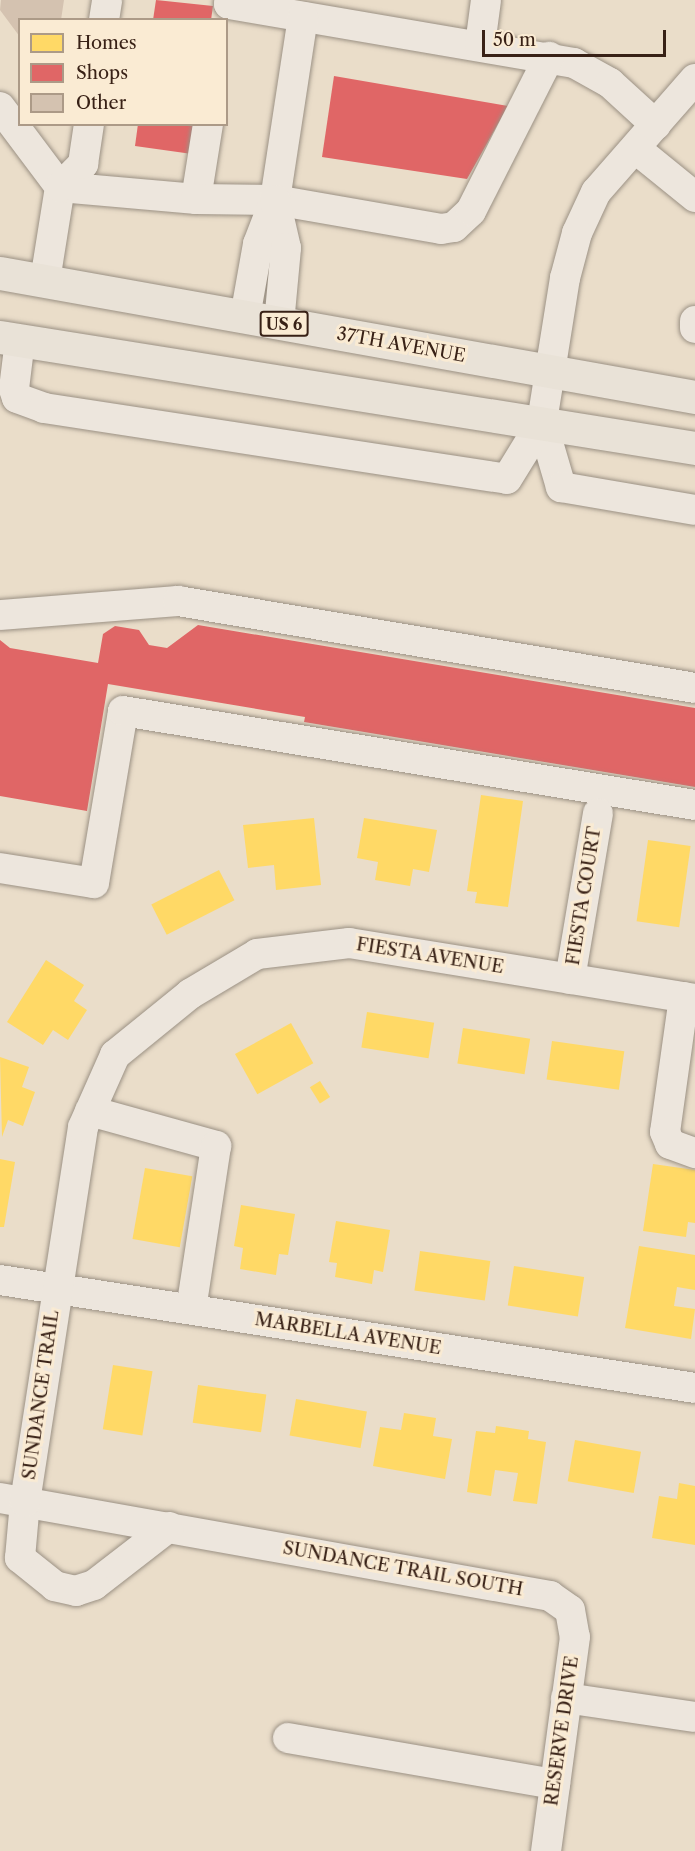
<!DOCTYPE html>
<style>
body{margin:0}
#map{position:relative;width:695px;height:1851px;overflow:hidden;background:#eaddc9;font-family:"Libre Caslon Text",serif}
div>[style]{position:absolute}
[style*='--x']{left:calc(var(--x)*1px);top:calc(var(--y)*1px);width:calc(var(--w)*1px);rotate:calc(var(--a)*1deg)}
.homes>*{inset:0;background:#ffd966;transform-origin:0 0}
.shops>*{inset:0;background:#e06666}
.building>*{inset:0;background:#d4c2b0}
.roads{filter:drop-shadow(0 0 2px #9b9184) drop-shadow(0 0 2px #9b9184)}
.minor>*{height:30px;margin:-15px;padding:0 15px;transform-origin:15px;border-radius:15px;background:#ede6dd}
.major>*{height:33px;margin:-16.5px;padding:0 16.5px;transform-origin:16.5px;border-radius:16.5px;background:#e9e2d7}
span{translate:-50% -50%;white-space:nowrap;text-align:center;line-height:1.15;-webkit-text-stroke:6px #faebd3;paint-order:stroke}
.shield-label span{padding:2px 4px;background:#faebd3;border:2px solid;border-radius:4px;-webkit-text-stroke-width:0}
.shield-label{font-size:16px;color:#382116;font-weight:700}
.street-label{font-size:18px;color:#382116}
.legend{position:absolute;left:18px;top:18px;width:210px;height:108px;box-sizing:border-box;background:#faebd3;border:2px solid #ac9a87;margin:0;padding:8px 10px;list-style:none;font-size:18px;color:#382116}
.legend li{display:flex;align-items:center;gap:12px;height:30px}
.legend b{width:30px;border:2px solid #ac9a87}
.scale{position:absolute;left:482px;top:30px;width:184px;height:27px;box-sizing:border-box;border:3px solid #382116;border-top:0;padding-left:8px;font-size:18px;line-height:21px;white-space:nowrap;color:#382116;-webkit-text-stroke:4px #faebd3;paint-order:stroke}
</style>
<div id="map">
<div class="homes">
<div style="clip-path:polygon(481px 795px,523px 801px,508px 907px,475px 903px,477px 892px,467px 891px)"></div>
<div style="clip-path:polygon(314px 818px,321px 885px,276px 890px,274px 865px,248px 868px,243px 825px)"></div>
<div style="clip-path:polygon(364px 818px,437px 830px,429px 872px,413px 869px,410px 886px,375px 880px,378px 862px,357px 858px)"></div>
<div style="left:648px;top:840px;width:43px;height:82px;rotate:8deg"></div>
<div style="left:219px;top:870px;width:34px;height:76px;rotate:63deg"></div>
<div style="clip-path:polygon(46px 960px,84px 985px,74px 1001px,87px 1010px,68px 1040px,53px 1030px,43px 1045px,7px 1022px)"></div>
<div style="left:367px;top:1012px;width:68px;height:36px;rotate:9deg"></div>
<div style="left:291px;top:1023px;width:46px;height:64px;rotate:61deg"></div>
<div style="left:463px;top:1028px;width:68px;height:36px;rotate:9deg"></div>
<div style="left:552px;top:1041px;width:73px;height:39px;rotate:8deg"></div>
<div style="clip-path:polygon(0 1057px,29px 1067px,22px 1087px,35px 1092px,23px 1126px,8px 1120px,2px 1137px)"></div>
<div style="left:320px;top:1081px;width:19px;height:12px;rotate:58deg"></div>
<div style="clip-path:polygon(0 1159px,15px 1162px,4px 1227px,0 1227px)"></div>
<div style="clip-path:polygon(653px 1164px,695px 1170px,695px 1223px,688px 1222px,686px 1237px,643px 1231px)"></div>
<div style="left:145px;top:1168px;width:48px;height:72px;rotate:10deg"></div>
<div style="clip-path:polygon(241px 1205px,295px 1214px,288px 1255px,279px 1254px,276px 1275px,240px 1269px,243px 1248px,234px 1246px)"></div>
<div style="clip-path:polygon(336px 1221px,390px 1230px,383px 1272px,374px 1270px,372px 1284px,335px 1277px,337px 1263px,329px 1262px)"></div>
<div style="clip-path:polygon(639px 1246px,695px 1255px,695px 1290px,677px 1287px,674px 1306px,695px 1309px,691px 1339px,625px 1328px)"></div>
<div style="left:420px;top:1251px;width:71px;height:40px;rotate:8deg"></div>
<div style="left:514px;top:1266px;width:71px;height:40px;rotate:9deg"></div>
<div style="left:113px;top:1365px;width:40px;height:65px;rotate:9deg"></div>
<div style="left:198px;top:1385px;width:69px;height:38px;rotate:8deg"></div>
<div style="left:296px;top:1399px;width:72px;height:37px;rotate:10deg"></div>
<div style="clip-path:polygon(404px 1413px,436px 1418px,433px 1436px,452px 1439px,445px 1479px,373px 1466px,380px 1427px,401px 1430px)"></div>
<div style="clip-path:polygon(496px 1426px,529px 1431px,528px 1439px,546px 1442px,537px 1504px,513px 1501px,518px 1473px,495px 1470px,491px 1496px,467px 1492px,476px 1431px,495px 1433px)"></div>
<div style="left:575px;top:1440px;width:67px;height:42px;rotate:10deg"></div>
<div style="clip-path:polygon(679px 1483px,695px 1486px,695px 1545px,652px 1538px,659px 1496px,677px 1499px)"></div>
</div>
<div class="shops">
<div style="clip-path:polygon(156px 0,213px 6px,211px 20px,153px 20px)"></div>
<div style="clip-path:polygon(334px 76px,508px 106px,467px 179px,322px 157px)"></div>
<div style="clip-path:polygon(138px 124px,196px 124px,192px 154px,135px 146px)"></div>
<div style="clip-path:polygon(198px 625px,695px 708px,695px 787px,304px 722px,305px 717px,108px 684px,87px 811px,0 796px,0 640px,10px 648px,98px 663px,103px 634px,115px 626px,139px 630px,149px 645px,167px 648px)"></div>
</div>
<div class="building">
<div style="clip-path:polygon(1px 0,64px 0,61px 20px,20px 20px,20px 37px,0 10px)"></div>
</div>
<div class="roads">
<div class="minor">
<div style="--x:230;--y:0;--w:4;--a:104"></div>
<div style="--x:229;--y:4;--w:350;--a:9.7"></div>
<div style="--x:574;--y:63;--w:41;--a:29.1"></div>
<div style="--x:610;--y:83;--w:62;--a:42.4"></div>
<div style="--x:104;--y:20;--w:20;--a:-81"></div>
<div style="--x:480;--y:45;--w:45;--a:-82.4"></div>
<div style="--x:695;--y:79;--w:150;--a:131.2"></div>
<div style="--x:596;--y:192;--w:45;--a:114.9"></div>
<div style="--x:577;--y:233;--w:47;--a:104.9"></div>
<div style="--x:565;--y:278;--w:146;--a:99.1"></div>
<div style="--x:542;--y:422;--w:68;--a:73.7"></div>
<div style="--x:561;--y:487;--w:136;--a:9.7"></div>
<div style="--x:0;--y:107;--w:100;--a:53.1"></div>
<div style="--x:60;--y:187;--w:95;--a:99.1"></div>
<div style="--x:636;--y:149;--w:76;--a:39.1"></div>
<div style="--x:60;--y:187;--w:137;--a:5"></div>
<div style="--x:196;--y:199;--w:76;--a:-80.9"></div>
<div style="--x:60;--y:187;--w:33;--a:-45"></div>
<div style="--x:83;--y:164;--w:40;--a:-81.5"></div>
<div style="--x:196;--y:199;--w:79;--a:0.7"></div>
<div style="--x:275;--y:200;--w:169;--a:9.9"></div>
<div style="--x:441;--y:229;--w:13;--a:-9"></div>
<div style="--x:454;--y:227;--w:23;--a:-43"></div>
<div style="--x:471;--y:211;--w:173;--a:-63.1"></div>
<div style="--x:275;--y:200;--w:185;--a:-81.3"></div>
<div style="--x:245;--y:317;--w:74;--a:-79.9"></div>
<div style="--x:258;--y:244;--w:47;--a:-68.9"></div>
<div style="--x:275;--y:200;--w:49;--a:77.1"></div>
<div style="--x:286;--y:248;--w:75;--a:95.3"></div>
<div style="--x:695;--y:321;--w:7;--a:90"></div>
<div style="--x:20;--y:340;--w:49;--a:97"></div>
<div style="--x:14;--y:389;--w:9;--a:72"></div>
<div style="--x:17;--y:398;--w:29;--a:20"></div>
<div style="--x:44;--y:408;--w:468;--a:8.7"></div>
<div style="--x:507;--y:479;--w:67;--a:-58.4"></div>
<div style="--x:0;--y:615;--w:179;--a:-4.5"></div>
<div style="--x:178;--y:601;--w:524;--a:9.55"></div>
<div style="--x:0;--y:868;--w:95;--a:9.1"></div>
<div style="--x:94;--y:883;--w:174;--a:-80.4"></div>
<div style="--x:123;--y:711;--w:580;--a:9.33"></div>
<div style="--x:570;--y:979;--w:168;--a:-80.4"></div>
<div style="--x:684;--y:997;--w:136;--a:98"></div>
<div style="--x:665;--y:1132;--w:13;--a:67"></div>
<div style="--x:670;--y:1144;--w:27;--a:20"></div>
<div style="--x:90;--y:1111;--w:131;--a:15.5"></div>
<div style="--x:216;--y:1146;--w:165;--a:98.7"></div>
<div style="--x:0;--y:1280;--w:703;--a:8.83"></div>
<div style="--x:0;--y:1498;--w:559;--a:10.1"></div>
<div style="--x:550;--y:1596;--w:24;--a:35"></div>
<div style="--x:570;--y:1610;--w:27;--a:80"></div>
<div style="--x:575;--y:1637;--w:216;--a:97.7"></div>
<div style="--x:169;--y:1527;--w:95;--a:142.3"></div>
<div style="--x:94;--y:1585;--w:19;--a:162"></div>
<div style="--x:76;--y:1591;--w:22;--a:-167"></div>
<div style="--x:55;--y:1586;--w:45;--a:-141.3"></div>
<div style="--x:20;--y:1558;--w:56;--a:-84.9"></div>
<div style="--x:25;--y:1502;--w:379;--a:-81.2"></div>
<div style="--x:83;--y:1127;--w:79;--a:-66"></div>
<div style="--x:115;--y:1055;--w:97;--a:-39.1"></div>
<div style="--x:190;--y:994;--w:78;--a:-30.8"></div>
<div style="--x:257;--y:954;--w:93;--a:-6.8"></div>
<div style="--x:349;--y:943;--w:351;--a:9.2"></div>
<div style="--x:566;--y:1698;--w:130;--a:8.4"></div>
<div style="--x:288;--y:1738;--w:271;--a:9.8"></div>
</div>
<div class="major">
<div style="--x:0;--y:273;--w:706;--a:10.12"></div>
<div style="--x:0;--y:337;--w:704;--a:9.07"></div>
</div>
</div>
<div class="shield-label">
<span style="left:284px;top:324px">US 6</span>
</div>
<div class="street-label">
<span style="left:401px;top:345px;rotate:10deg">37TH AVENUE</span>
<span style="left:584px;top:896px;rotate:-81deg">FIESTA COURT</span>
<span style="left:430px;top:956px;rotate:9deg">FIESTA AVENUE</span>
<span style="left:348px;top:1334px;rotate:9deg">MARBELLA AVENUE</span>
<span style="left:41px;top:1395px;rotate:-82deg">SUNDANCE TRAIL</span>
<span style="left:403px;top:1569px;rotate:10deg">SUNDANCE TRAIL SOUTH</span>
<span style="left:562px;top:1731px;rotate:-82deg">RESERVE DRIVE</span>
</div>
<ul class="legend">
<li><b style="height:16px;background:#ffd966"></b>Homes</li>
<li><b style="height:16px;background:#e06666"></b>Shops</li>
<li><b style="height:16px;background:#d4c2b0"></b>Other</li>
</ul>
<div class="scale">50 m</div>
</div>
